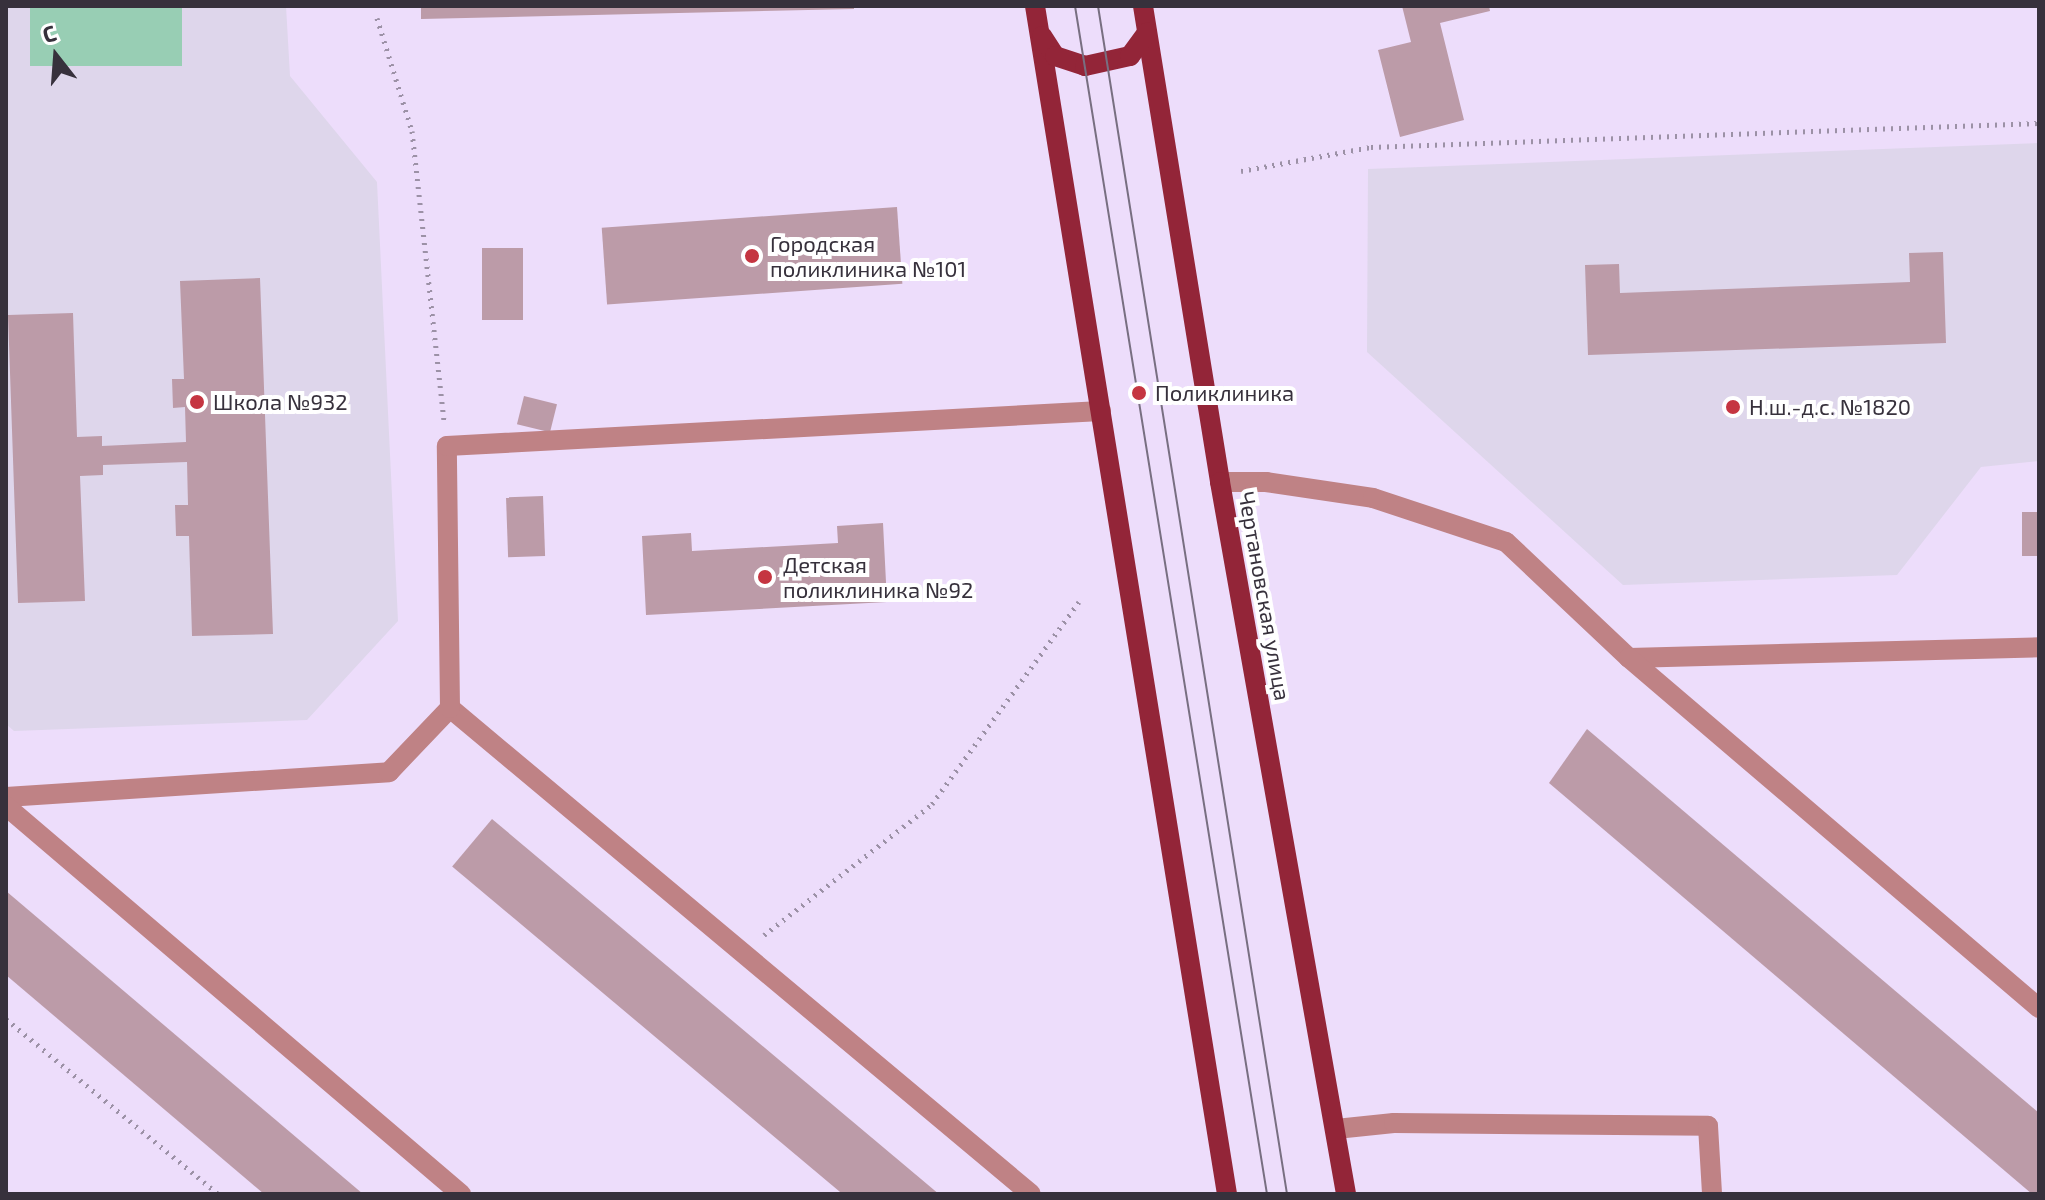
<!DOCTYPE html>
<meta charset="utf-8">
<style>
body{margin:0}
#map{position:relative;width:2045px;height:1200px;overflow:hidden;background:#edddfb;font-family:"Exo 2",sans-serif}
div>[style]{position:absolute}
[style*='--x']{left:calc(var(--x)*1px);top:calc(var(--y)*1px);width:calc(var(--w)*1px);rotate:calc(var(--a)*1deg)}
.education>*{inset:0;background:#ded6eb}
.green>*{inset:0;background:#98ceb4;transform-origin:0 0}
.building>*{inset:0;background:#bc9ba8;transform-origin:0 0}
.path>*{height:5px;margin-top:-2.5px;transform-origin:0;background:repeating-linear-gradient(90deg,#9c91a6 0 2px,transparent 0 8px)}
.minor>*{height:20px;margin:-10px;padding:0 10px;transform-origin:10px;border-radius:10px;background:#bf8285}
.major>*{height:20px;margin:-10px;padding:0 10px;transform-origin:10px;border-radius:10px;background:#932538}
.tram>*{height:2px;margin:-1px;padding:0 1px;transform-origin:1px;border-radius:1px;background:#786f81}
.dots>*{width:22px;height:22px;translate:-50% -50%;box-sizing:border-box;border:4px solid #fff;border-radius:50%}
span{translate:-50% -50%;white-space:nowrap;text-align:center;line-height:1.15;-webkit-text-stroke:8px #fff;paint-order:stroke}
.poi-label{font-size:22px;color:#37313c}
.left{translate:0 -50%;text-align:left}
.street-label{font-size:22px;color:#37313c}
.frame{position:absolute;inset:0;border:8px solid #37313c;pointer-events:none}
.north{position:absolute;left:16px;top:16px;width:80px;height:80px;-webkit-text-stroke:6px #fff;paint-order:stroke;rotate:343deg;font-size:22px;font-weight:700;line-height:32px;text-align:center;color:#37313c}
.north::after{content:'';display:block;margin:auto;width:28px;height:36px;background:#37313c;clip-path:polygon(50% 0,100% 100%,50% 72%,0 100%)}
</style>
<div id="map">
<div class="education">
<div style="clip-path:polygon(6px 6px,286px 6px,290px 76px,377px 182px,398px 621px,307px 720px,14px 731px,6px 724px)"></div>
<div style="clip-path:polygon(2039px 143px,2039px 461px,1981px 467px,1897px 575px,1623px 585px,1367px 352px,1368px 169px)"></div>
</div>
<div class="green">
<div style="left:30px;top:6px;width:152px;height:60px"></div>
</div>
<div class="building">
<div style="clip-path:polygon(421px 6px,854px 6px,854px 9px,421px 19px)"></div>
<div style="clip-path:polygon(1402px 6px,1489px 6px,1490px 11px,1440px 23px,1464px 120px,1400px 137px,1378px 50px,1411px 42px)"></div>
<div style="left:897px;top:207px;width:77px;height:296px;rotate:86deg"></div>
<div style="left:482px;top:248px;width:41px;height:72px"></div>
<div style="clip-path:polygon(1943px 252px,1946px 343px,1588px 355px,1585px 265px,1619px 264px,1620px 293px,1910px 282px,1909px 253px)"></div>
<div style="clip-path:polygon(260px 278px,273px 634px,192px 636px,189px 536px,176px 536px,175px 505px,188px 505px,187px 462px,103px 465px,103px 475px,80px 476px,85px 601px,18px 603px,8px 315px,73px 313px,77px 437px,102px 436px,102px 446px,186px 442px,185px 407px,173px 408px,172px 379px,184px 379px,180px 281px)"></div>
<div style="left:524px;top:396px;width:34px;height:29px;rotate:14deg"></div>
<div style="left:543px;top:496px;width:60px;height:37px;rotate:88deg"></div>
<div style="left:2039px;top:512px;width:44px;height:17px;rotate:90deg"></div>
<div style="clip-path:polygon(883px 523px,887px 602px,646px 615px,642px 536px,691px 533px,692px 551px,838px 543px,837px 526px)"></div>
<div style="clip-path:polygon(1587px 729px,2039px 1113px,2039px 1194px,2032px 1194px,1549px 783px)"></div>
<div style="left:492px;top:819px;width:581px;height:62px;rotate:40deg"></div>
<div style="clip-path:polygon(6px 891px,363px 1194px,264px 1194px,6px 975px)"></div>
</div>
<div class="path">
<div style="--x:377;--y:18;--w:118;--a:72.8"></div>
<div style="--x:412;--y:131;--w:292;--a:83.7"></div>
<div style="--x:1241;--y:171;--w:132;--a:-10.5"></div>
<div style="--x:1371;--y:147;--w:668;--a:-2.06"></div>
<div style="--x:764;--y:935;--w:213;--a:-37.9"></div>
<div style="--x:932;--y:804;--w:250;--a:-54"></div>
<div style="--x:6;--y:1019;--w:275;--a:39.5"></div>
</div>
<div class="minor">
<div style="--x:1220;--y:482;--w:46;--a:0"></div>
<div style="--x:1266;--y:482;--w:108;--a:8.5"></div>
<div style="--x:1373;--y:498;--w:140;--a:18.3"></div>
<div style="--x:1506;--y:542;--w:169;--a:43.3"></div>
<div style="--x:1629;--y:658;--w:410;--a:-1.5"></div>
<div style="--x:1629;--y:658;--w:539;--a:40.49"></div>
<div style="--x:450;--y:708;--w:757;--a:39.91"></div>
<div style="--x:6;--y:797;--w:384;--a:-3.7"></div>
<div style="--x:389;--y:772;--w:88;--a:-46.4"></div>
<div style="--x:450;--y:708;--w:262;--a:-90.7"></div>
<div style="--x:447;--y:446;--w:655;--a:-3.06"></div>
<div style="--x:6;--y:806;--w:598;--a:40.46"></div>
<div style="--x:1336;--y:1129;--w:58;--a:-5.9"></div>
<div style="--x:1394;--y:1123;--w:314;--a:0.5"></div>
<div style="--x:1708;--y:1126;--w:68;--a:86.6"></div>
</div>
<div class="major">
<div style="--x:1035;--y:6;--w:1203;--a:80.82"></div>
<div style="--x:1143;--y:6;--w:482;--a:80.8"></div>
<div style="--x:1220;--y:482;--w:723;--a:79.96"></div>
<div style="--x:1042;--y:36;--w:24;--a:57"></div>
<div style="--x:1055;--y:56;--w:32;--a:18"></div>
<div style="--x:1085;--y:66;--w:46;--a:-12.5"></div>
<div style="--x:1130;--y:56;--w:29;--a:-54"></div>
</div>
<div class="tram">
<div style="--x:1075;--y:6;--w:1203;--a:80.82"></div>
<div style="--x:1098;--y:6;--w:1203;--a:80.96"></div>
</div>
<div class="dots">
<div style="left:752px;top:256px;background:#c53541"></div>
<div style="left:1139px;top:393px;background:#c53541"></div>
<div style="left:197px;top:402px;background:#c53541"></div>
<div style="left:1733px;top:407px;background:#c53541"></div>
<div style="left:765px;top:577px;background:#c53541"></div>
</div>
<div class="poi-label">
<span class="left" style="left:770px;top:256px">Городская<br>поликлиника №101</span>
<span class="left" style="left:1155px;top:393px">Поликлиника</span>
<span class="left" style="left:213px;top:402px">Школа №932</span>
<span class="left" style="left:1749px;top:407px">Н.ш.-д.с. №1820</span>
<span class="left" style="left:783px;top:577px">Детская<br>поликлиника №92</span>
</div>
<div class="street-label">
<span style="left:1265px;top:596px;rotate:80deg">Чертановская улица</span>
</div>
<div class="frame"></div>
<div class="north">С</div>
</div>
